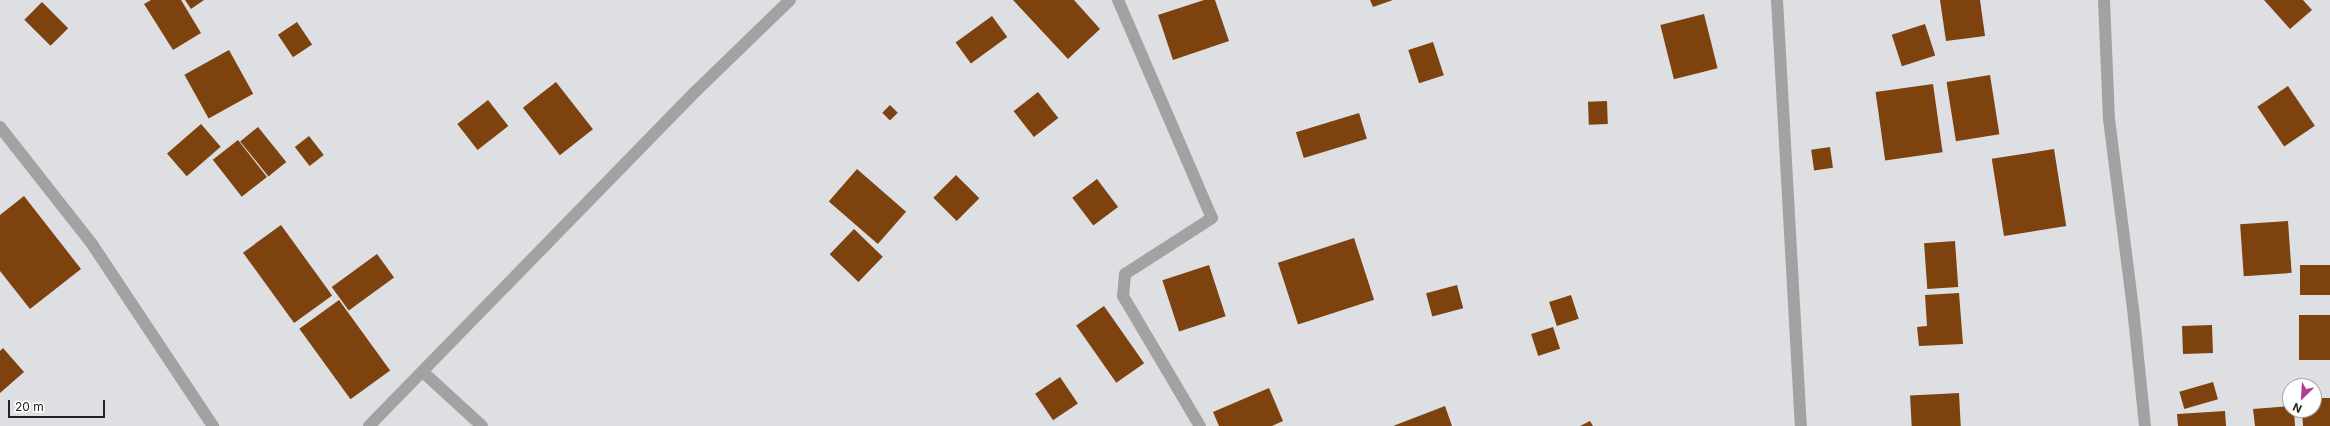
<!DOCTYPE html>
<style>
body{margin:0}
#map{position:relative;width:2330px;height:426px;overflow:hidden;background:#dedfe2;font-family:Inter,sans-serif}
div>[style]{position:absolute}
[style*='--x']{left:calc(var(--x)*1px);top:calc(var(--y)*1px);width:calc(var(--w)*1px);rotate:calc(var(--a)*1deg)}
.building>*{inset:0;background:#7d420e;transform-origin:0 0}
.minor>*{height:12px;margin:-6px;padding:0 6px;transform-origin:6px;border-radius:6px;background:#a3a2a3}
span{translate:-50% -50%;white-space:nowrap;text-align:center;line-height:1.15;-webkit-text-stroke:4px #fff;paint-order:stroke}
.north{position:absolute;left:2282px;top:378px;width:40px;height:40px;box-sizing:border-box;background:#fff;border:1px solid #a6a7a7;border-radius:50%;rotate:205deg;font-size:11px;font-weight:700;line-height:16px;text-align:center;color:#212223}
.north::after{content:'';display:block;margin:auto;width:14px;height:18px;background:#b33b91;clip-path:polygon(50% 0,100% 100%,50% 72%,0 100%)}
.scale{position:absolute;left:8px;top:400px;width:97px;height:18px;box-sizing:border-box;border:2px solid #212223;border-top:0;padding-left:5px;font-size:12px;line-height:14px;white-space:nowrap;color:#212223;-webkit-text-stroke:3px #fff;paint-order:stroke}
</style>
<div id="map">
<div class="building">
<div style="clip-path:polygon(151px 0,181px 0,201px 33px,173px 50px,144px 4px)"></div>
<div style="clip-path:polygon(185px 0,204px 0,191px 9px)"></div>
<div style="clip-path:polygon(1013px 0,1074px 0,1100px 29px,1068px 59px)"></div>
<div style="clip-path:polygon(1204px 0,1215px 0,1229px 41px,1173px 60px,1158px 15px)"></div>
<div style="clip-path:polygon(1370px 0,1393px 0,1373px 7px)"></div>
<div style="clip-path:polygon(1940px 0,1980px 0,1985px 36px,1946px 41px)"></div>
<div style="clip-path:polygon(2264px 0,2303px 0,2312px 10px,2290px 29px)"></div>
<div style="left:42px;top:2px;width:37px;height:25px;rotate:45deg"></div>
<div style="left:1704px;top:14px;width:56px;height:45px;rotate:76deg"></div>
<div style="left:992px;top:16px;width:26px;height:45px;rotate:54deg"></div>
<div style="left:297px;top:22px;width:27px;height:23px;rotate:56deg"></div>
<div style="left:1925px;top:24px;width:33px;height:35px;rotate:72deg"></div>
<div style="left:1433px;top:42px;width:35px;height:26px;rotate:72deg"></div>
<div style="left:229px;top:50px;width:50px;height:51px;rotate:61deg"></div>
<div style="left:1990px;top:75px;width:60px;height:44px;rotate:81deg"></div>
<div style="left:556px;top:82px;width:60px;height:42px;rotate:52deg"></div>
<div style="left:1933px;top:84px;width:69px;height:58px;rotate:82deg"></div>
<div style="left:2288px;top:86px;width:48px;height:37px;rotate:56deg"></div>
<div style="left:1038px;top:92px;width:33px;height:31px;rotate:52deg"></div>
<div style="left:488px;top:100px;width:33px;height:39px;rotate:52deg"></div>
<div style="left:1607px;top:101px;width:23px;height:19px;rotate:88deg"></div>
<div style="left:890px;top:105px;width:11px;height:11px;rotate:45deg"></div>
<div style="left:1359px;top:113px;width:27px;height:66px;rotate:73deg"></div>
<div style="left:201px;top:124px;width:30px;height:45px;rotate:49deg"></div>
<div style="left:258px;top:127px;width:45px;height:23px;rotate:51deg"></div>
<div style="left:309px;top:136px;width:24px;height:18px;rotate:52deg"></div>
<div style="left:238px;top:140px;width:47px;height:32px;rotate:52deg"></div>
<div style="left:1830px;top:147px;width:21px;height:19px;rotate:82deg"></div>
<div style="left:2054px;top:149px;width:78px;height:63px;rotate:81deg"></div>
<div style="left:857px;top:169px;width:65px;height:43px;rotate:41deg"></div>
<div style="left:956px;top:175px;width:33px;height:32px;rotate:45deg"></div>
<div style="left:1097px;top:179px;width:35px;height:31px;rotate:53deg"></div>
<div style="clip-path:polygon(24px 196px,81px 269px,30px 309px,0 271px,0 215px)"></div>
<div style="left:2288px;top:221px;width:52px;height:48px;rotate:86deg"></div>
<div style="left:281px;top:225px;width:87px;height:47px;rotate:54deg"></div>
<div style="left:854px;top:229px;width:40px;height:35px;rotate:44deg"></div>
<div style="left:1354px;top:238px;width:65px;height:80px;rotate:72deg"></div>
<div style="left:1955px;top:241px;width:46px;height:31px;rotate:86deg"></div>
<div style="left:377px;top:254px;width:29px;height:56px;rotate:54deg"></div>
<div style="left:1209px;top:265px;width:54px;height:49px;rotate:72deg"></div>
<div style="left:2330px;top:265px;width:30px;height:30px;rotate:90deg"></div>
<div style="left:1457px;top:285px;width:24px;height:32px;rotate:75deg"></div>
<div style="clip-path:polygon(1959px 293px,1963px 344px,1919px 346px,1917px 327px,1927px 326px,1925px 295px)"></div>
<div style="left:1571px;top:295px;width:25px;height:23px;rotate:72deg"></div>
<div style="left:339px;top:300px;width:87px;height:49px;rotate:54deg"></div>
<div style="left:1104px;top:306px;width:70px;height:34px;rotate:55deg"></div>
<div style="left:2330px;top:315px;width:45px;height:31px;rotate:90deg"></div>
<div style="left:2212px;top:325px;width:28px;height:30px;rotate:88deg"></div>
<div style="left:1553px;top:327px;width:23px;height:23px;rotate:72deg"></div>
<div style="clip-path:polygon(3px 348px,24px 372px,0 393px,0 351px)"></div>
<div style="left:1060px;top:377px;width:32px;height:30px;rotate:56deg"></div>
<div style="left:2213px;top:382px;width:18px;height:35px;rotate:74deg"></div>
<div style="clip-path:polygon(1269px 388px,1283px 421px,1272px 426px,1219px 426px,1213px 412px)"></div>
<div style="left:1959px;top:393px;width:33px;height:49px;rotate:87deg"></div>
<div style="clip-path:polygon(2314px 398px,2330px 398px,2330px 426px,2303px 426px,2302px 410px,2314px 410px)"></div>
<div style="clip-path:polygon(1445px 406px,1452px 426px,1393px 426px)"></div>
<div style="clip-path:polygon(2290px 406px,2290px 410px,2294px 410px,2295px 426px,2255px 426px,2253px 409px)"></div>
<div style="clip-path:polygon(2225px 411px,2226px 426px,2178px 426px,2177px 414px)"></div>
<div style="clip-path:polygon(1590px 421px,1593px 426px,1580px 426px)"></div>
</div>
<div class="minor">
<div style="--x:1118;--y:0;--w:237;--a:66.7"></div>
<div style="--x:1212;--y:218;--w:103;--a:147.2"></div>
<div style="--x:1125;--y:274;--w:22;--a:95"></div>
<div style="--x:1123;--y:296;--w:151;--a:59.4"></div>
<div style="--x:1777;--y:0;--w:427;--a:86.8"></div>
<div style="--x:2104;--y:0;--w:119;--a:87.6"></div>
<div style="--x:2109;--y:119;--w:191;--a:82.8"></div>
<div style="--x:2133;--y:308;--w:119;--a:84.2"></div>
<div style="--x:0;--y:127;--w:149;--a:51.8"></div>
<div style="--x:92;--y:244;--w:219;--a:56.4"></div>
<div style="--x:423;--y:372;--w:80;--a:42.5"></div>
<div style="--x:369;--y:426;--w:467;--a:-45.7"></div>
<div style="--x:695;--y:92;--w:132;--a:-44.1"></div>
</div>
<div class="north">N</div>
<div class="scale">20 m</div>
</div>
